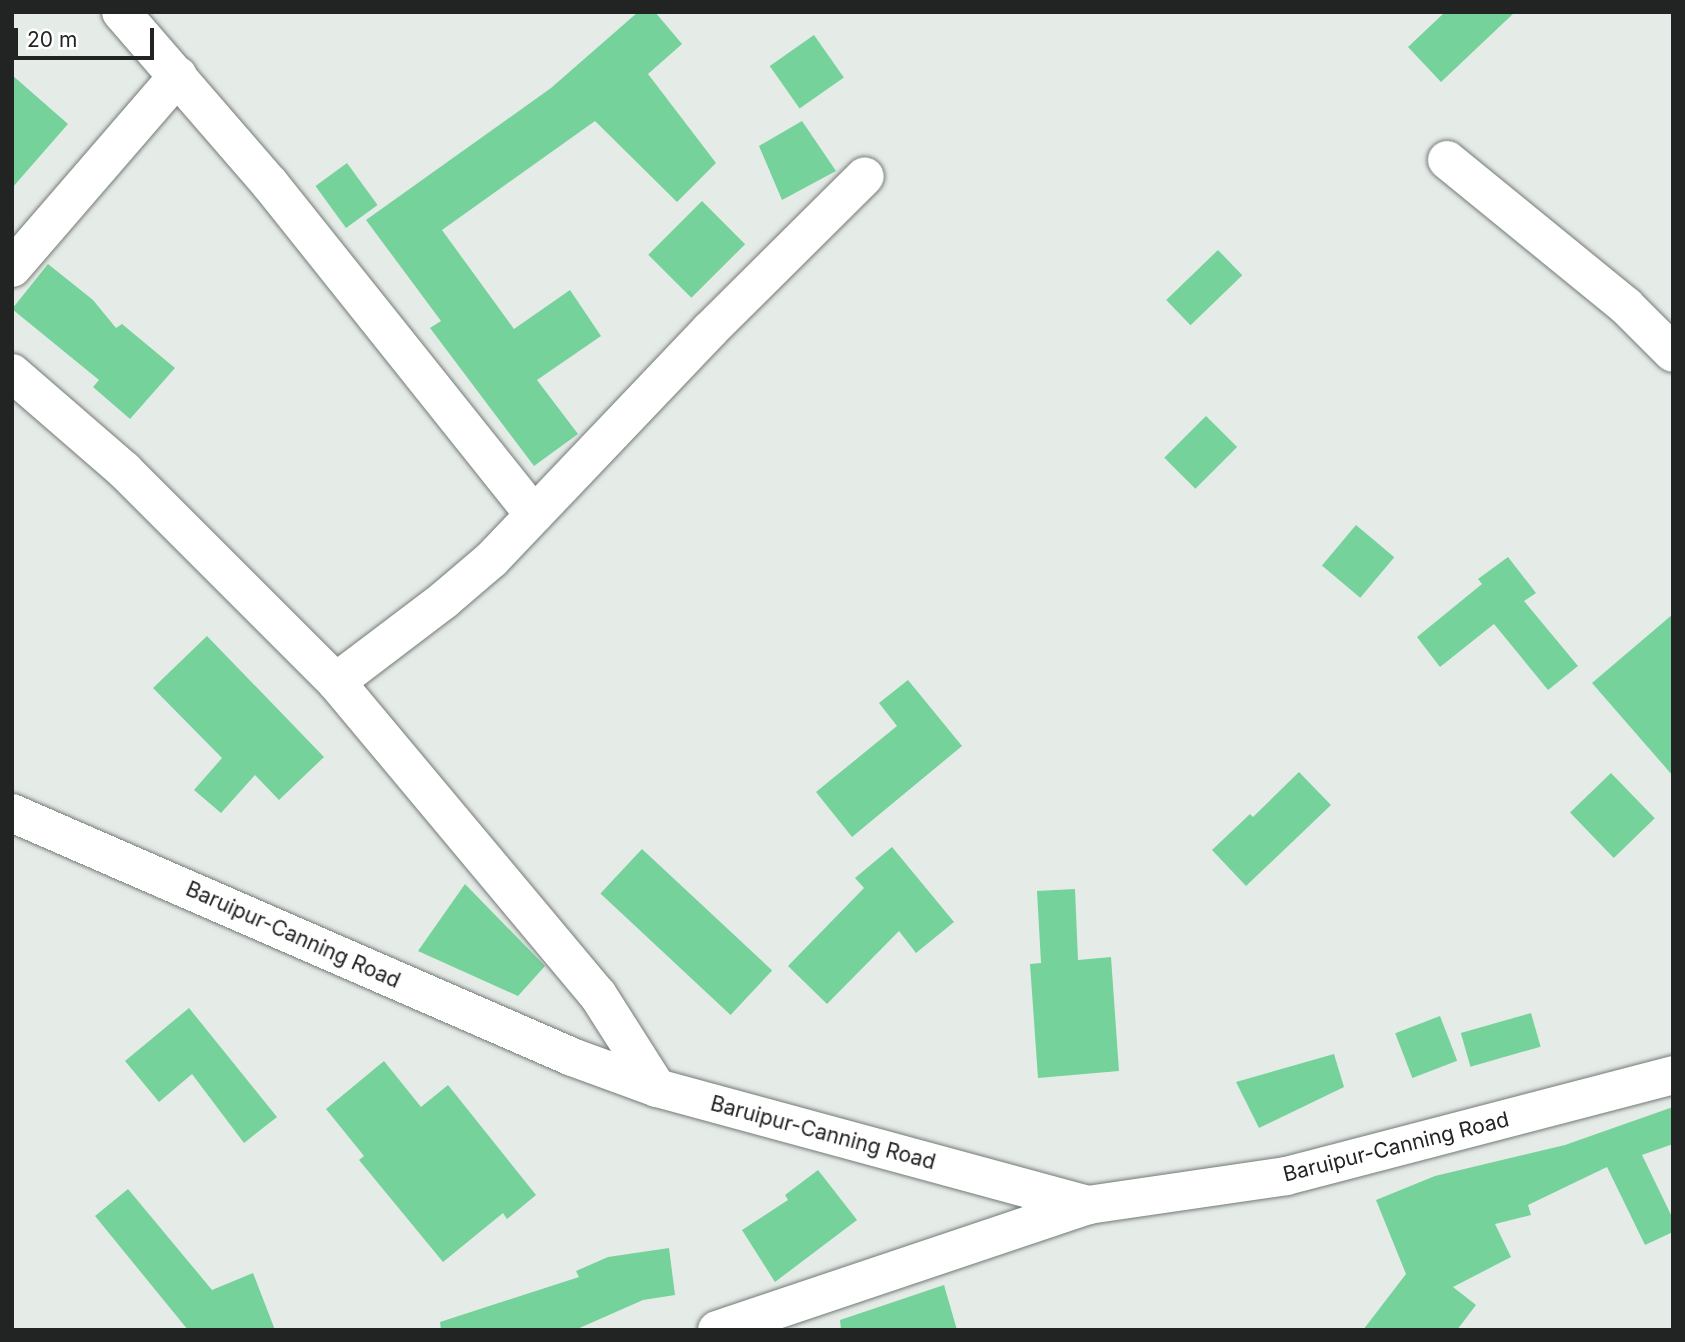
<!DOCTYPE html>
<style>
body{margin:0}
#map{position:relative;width:1685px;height:1342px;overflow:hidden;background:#e5ece7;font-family:Inter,sans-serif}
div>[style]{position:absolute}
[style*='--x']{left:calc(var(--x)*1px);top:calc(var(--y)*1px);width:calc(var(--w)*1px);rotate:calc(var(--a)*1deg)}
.building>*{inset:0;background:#75d29b;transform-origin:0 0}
.roads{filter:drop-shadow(0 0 2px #747a76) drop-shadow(0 0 2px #747a76)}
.street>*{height:38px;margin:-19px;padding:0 19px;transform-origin:19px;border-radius:19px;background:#fff}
.secondary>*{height:38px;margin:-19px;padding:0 19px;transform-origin:19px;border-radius:19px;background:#fff}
span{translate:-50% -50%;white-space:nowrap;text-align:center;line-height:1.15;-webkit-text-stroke:5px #fff;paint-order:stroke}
.street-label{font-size:21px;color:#212422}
.frame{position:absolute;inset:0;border:14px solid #212422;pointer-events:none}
.scale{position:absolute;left:14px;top:28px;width:140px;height:32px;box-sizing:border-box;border:4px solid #212422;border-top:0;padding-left:9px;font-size:21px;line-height:24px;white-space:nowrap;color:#212422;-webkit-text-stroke:5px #fff;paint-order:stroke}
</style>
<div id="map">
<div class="building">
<div style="clip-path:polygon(638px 12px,655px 12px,682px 44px,648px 74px,716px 163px,677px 202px,595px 121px,442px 230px,514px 329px,570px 290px,601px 336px,537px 380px,578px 434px,534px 466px,430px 328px,441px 321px,366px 220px,551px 88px)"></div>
<div style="clip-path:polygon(1445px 12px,1515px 12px,1441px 82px,1408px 47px)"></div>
<div style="left:814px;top:35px;width:52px;height:54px;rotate:55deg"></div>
<div style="clip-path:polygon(12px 75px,68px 124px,12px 188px)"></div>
<div style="clip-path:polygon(802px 121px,836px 171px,782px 200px,759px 146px)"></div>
<div style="left:347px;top:163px;width:52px;height:39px;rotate:54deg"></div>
<div style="left:702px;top:201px;width:61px;height:76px;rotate:45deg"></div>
<div style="left:1218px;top:250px;width:35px;height:72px;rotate:46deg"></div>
<div style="clip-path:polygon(48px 264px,93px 300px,116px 328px,122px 324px,175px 368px,130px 419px,93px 387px,99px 380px,12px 309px)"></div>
<div style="left:1206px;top:416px;width:44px;height:59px;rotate:45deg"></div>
<div style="left:1356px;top:525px;width:50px;height:53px;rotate:40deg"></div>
<div style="clip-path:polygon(1508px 557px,1536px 593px,1524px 601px,1578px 666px,1548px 690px,1494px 624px,1440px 667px,1417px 637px,1482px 584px,1478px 579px)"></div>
<div style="clip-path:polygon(1673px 614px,1673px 776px,1592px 683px)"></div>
<div style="clip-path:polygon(207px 636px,324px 757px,279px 800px,255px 775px,221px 813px,194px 790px,222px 758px,153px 688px)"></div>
<div style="clip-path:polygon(908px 680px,962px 746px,852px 837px,816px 792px,897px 726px,879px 703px)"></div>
<div style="clip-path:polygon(1299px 772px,1331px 805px,1246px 886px,1212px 850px,1250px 814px,1253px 817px)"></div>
<div style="left:1611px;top:773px;width:63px;height:57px;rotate:46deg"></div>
<div style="clip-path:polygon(892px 847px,954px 922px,916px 953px,899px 931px,827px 1004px,788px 966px,864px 888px,855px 878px)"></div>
<div style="left:642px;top:849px;width:178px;height:61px;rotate:43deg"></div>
<div style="clip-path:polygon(465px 884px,545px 966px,518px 996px,418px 951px)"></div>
<div style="clip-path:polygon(1075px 889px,1078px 960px,1111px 957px,1119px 1071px,1038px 1078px,1030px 964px,1041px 963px,1037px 891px)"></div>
<div style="clip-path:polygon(189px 1008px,277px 1117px,244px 1143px,192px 1074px,159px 1102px,125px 1061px)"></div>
<div style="left:1531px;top:1013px;width:35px;height:73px;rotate:74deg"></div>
<div style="left:1440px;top:1016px;width:48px;height:48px;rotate:69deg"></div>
<div style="clip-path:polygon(1334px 1054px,1344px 1087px,1259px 1128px,1236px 1082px)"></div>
<div style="clip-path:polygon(384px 1061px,421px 1107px,448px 1085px,536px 1195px,507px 1219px,503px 1213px,443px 1262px,359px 1160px,364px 1156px,326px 1109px)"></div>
<div style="clip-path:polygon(1673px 1107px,1673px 1144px,1642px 1155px,1673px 1219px,1673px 1232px,1645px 1245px,1607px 1167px,1528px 1205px,1531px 1215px,1495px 1224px,1511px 1257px,1453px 1287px,1476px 1305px,1457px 1330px,1363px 1330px,1406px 1274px,1376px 1200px,1435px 1176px,1565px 1145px)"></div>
<div style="clip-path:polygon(818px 1170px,857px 1220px,775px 1282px,742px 1230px,788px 1200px,785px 1195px)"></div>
<div style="clip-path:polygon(128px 1189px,212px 1290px,253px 1273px,275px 1330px,188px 1330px,95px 1216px)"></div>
<div style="clip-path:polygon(669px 1248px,675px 1295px,643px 1300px,575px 1330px,441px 1330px,440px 1322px,579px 1277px,576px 1271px,608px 1257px)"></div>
<div style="clip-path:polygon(944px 1285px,957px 1330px,841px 1330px,840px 1320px)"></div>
</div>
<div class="roads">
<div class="street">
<div style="--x:121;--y:12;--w:228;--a:49.1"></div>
<div style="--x:270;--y:184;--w:423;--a:51.4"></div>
<div style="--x:1447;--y:160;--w:231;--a:39.2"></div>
<div style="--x:1626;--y:306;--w:66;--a:45"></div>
<div style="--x:12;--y:268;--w:254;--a:-49.2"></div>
<div style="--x:12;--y:373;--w:148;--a:40.9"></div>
<div style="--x:124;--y:470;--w:300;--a:45"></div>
<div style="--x:336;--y:682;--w:408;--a:50.1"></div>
<div style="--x:598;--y:995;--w:110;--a:57.6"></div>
<div style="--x:336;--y:682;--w:136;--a:-37.2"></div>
<div style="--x:444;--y:600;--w:63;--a:-40.5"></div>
<div style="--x:492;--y:559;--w:316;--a:-46.4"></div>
<div style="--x:710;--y:330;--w:218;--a:-44.8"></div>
<div style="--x:717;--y:1330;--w:391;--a:-18.6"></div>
</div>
<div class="secondary">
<div style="--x:12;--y:813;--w:611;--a:23.54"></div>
<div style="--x:572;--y:1057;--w:90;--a:20"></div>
<div style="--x:657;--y:1088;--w:447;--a:15.2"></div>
<div style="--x:1088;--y:1205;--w:200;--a:-8.3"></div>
<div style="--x:1286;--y:1176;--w:400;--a:-14.6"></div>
</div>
</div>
<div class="street-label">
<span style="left:293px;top:935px;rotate:24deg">Baruipur-Canning Road</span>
<span style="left:823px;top:1133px;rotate:15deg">Baruipur-Canning Road</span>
<span style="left:1396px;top:1147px;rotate:-14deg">Baruipur-Canning Road</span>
</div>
<div class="frame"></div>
<div class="scale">20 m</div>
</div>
